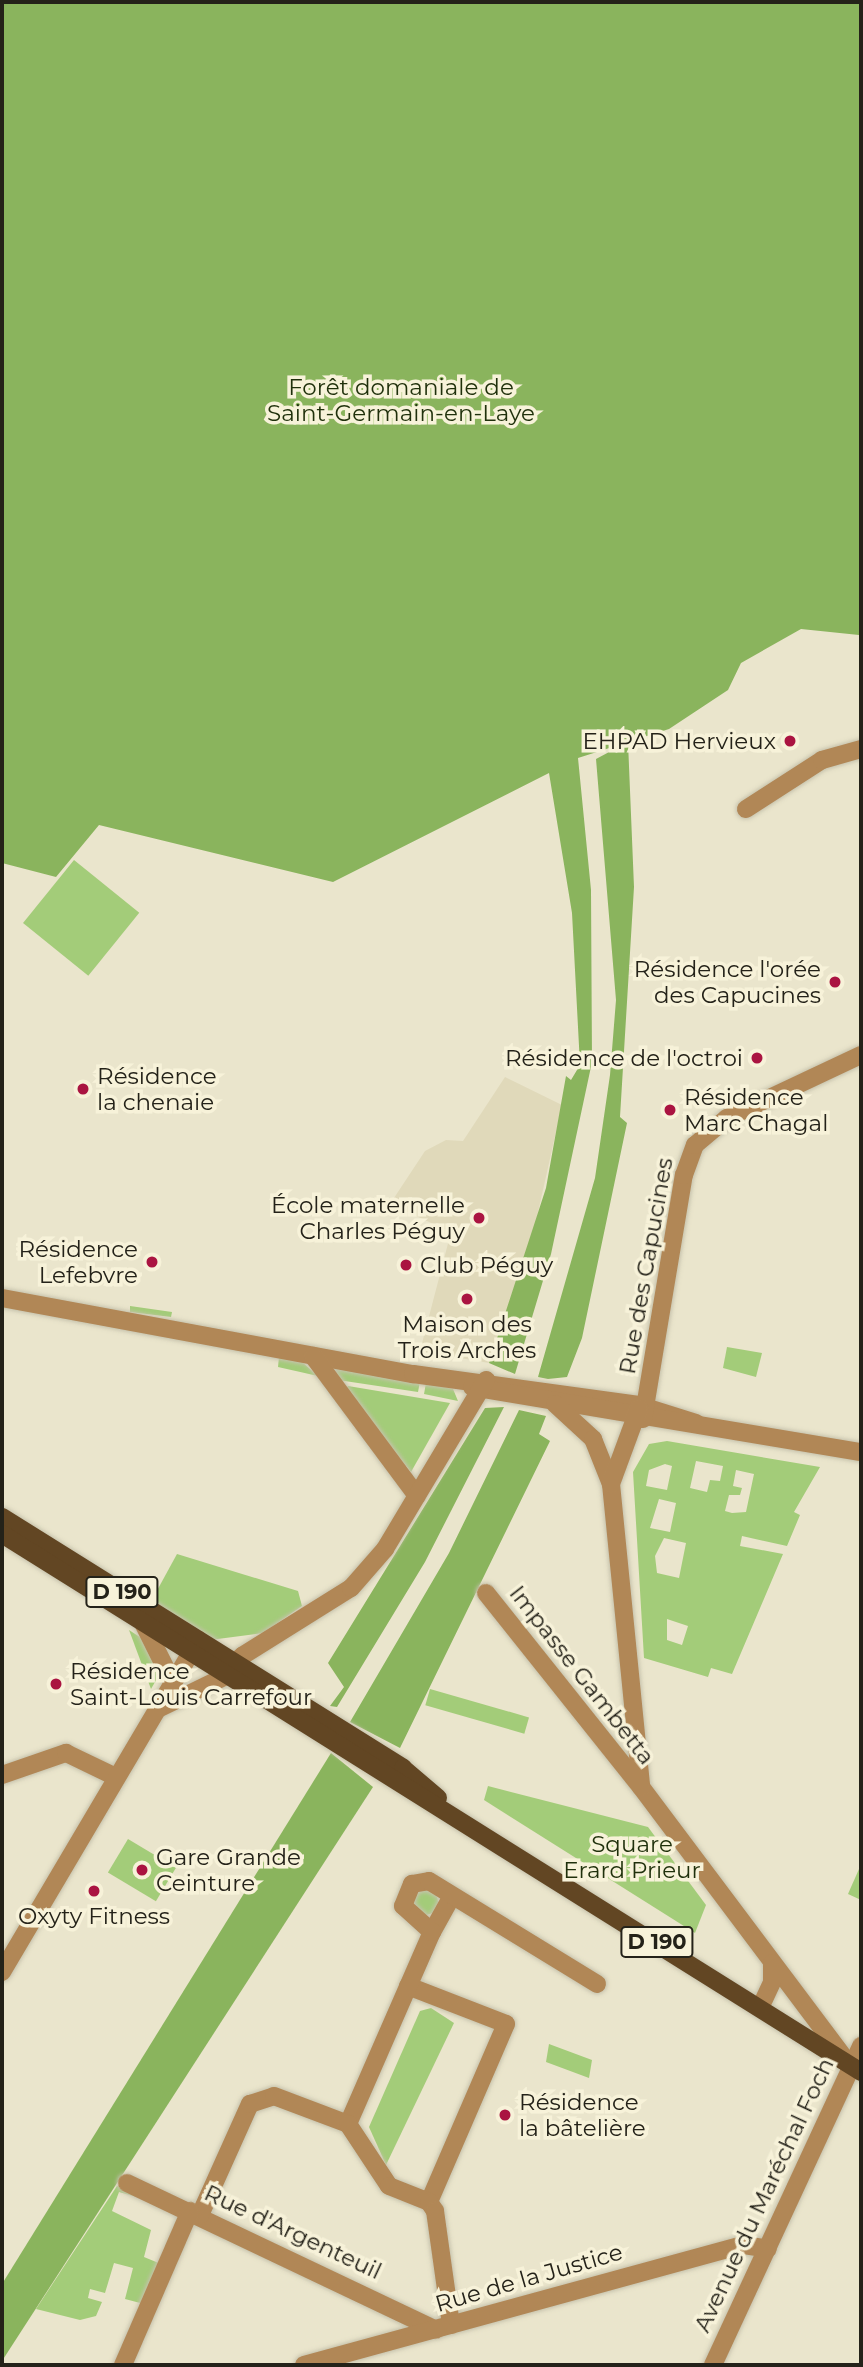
<!DOCTYPE html>
<meta charset="utf-8">
<style>
body{margin:0}
#map{position:relative;width:863px;height:2367px;overflow:hidden;background:#eae5cc;font-family:Montserrat,sans-serif}
div>[style]{position:absolute}
[style*='--x']{left:calc(var(--x)*1px);top:calc(var(--y)*1px);width:calc(var(--w)*1px);rotate:calc(var(--a)*1deg)}
.built>*{inset:0;background:#e0d9ba}
.green>*{inset:0;background:#a3cc79;transform-origin:0 0}
.round{border-radius:50%}
.forest>*{inset:0;background:#8ab45d}
.roads{filter:drop-shadow(0 0 2px #c6c2ac) drop-shadow(0 0 2px #c6c2ac)}
.minor>*{height:18px;margin:-9px;padding:0 9px;transform-origin:9px;border-radius:9px;background:#b18756}
.major>*{height:18px;margin:-9px;padding:0 9px;transform-origin:9px;border-radius:9px;background:#624623}
.dots>*{width:19px;height:19px;translate:-50% -50%;box-sizing:border-box;border:4px solid #f7f2d9;border-radius:50%}
span{translate:-50% -50%;white-space:nowrap;text-align:center;line-height:1.15;-webkit-text-stroke:7px #f7f2d9;paint-order:stroke}
.shield-label span{padding:2px 5px;background:#f7f2d9;border:2px solid;border-radius:5px;-webkit-text-stroke-width:0}
.shield-label{font-size:21px;color:#242219;font-weight:700}
.park-label{font-size:23px;color:#1f300b}
.poi-label{font-size:23px;color:#242219}
.right{translate:-100% -50%;text-align:right}
.left{translate:0 -50%;text-align:left}
.street-label{font-size:23px;color:#242219}
.frame{position:absolute;inset:0;border:4px solid #242219;pointer-events:none}
</style>
<div id="map">
<div class="built">
<div style="clip-path:polygon(505px 1077px,562px 1105px,530px 1248px,489px 1363px,420px 1351px,451px 1232px,390px 1204px,425px 1151px,446px 1140px,463px 1141px)"></div>
</div>
<div class="green">
<div style="left:74px;top:860px;width:84px;height:81px;rotate:39deg"></div>
<div style="clip-path:polygon(130px 1306px,172px 1312px,171px 1317px,130px 1312px)"></div>
<div style="clip-path:polygon(727px 1347px,762px 1353px,756px 1377px,723px 1368px)"></div>
<div style="clip-path:polygon(279px 1357px,302px 1362px,318px 1376px,278px 1367px)"></div>
<div style="clip-path:polygon(330px 1366px,420px 1381px,418px 1392px,338px 1380px)"></div>
<div style="clip-path:polygon(426px 1383px,453px 1389px,458px 1401px,424px 1394px)"></div>
<div style="clip-path:polygon(348px 1386px,450px 1403px,411px 1472px,345px 1389px)"></div>
<div style="clip-path:polygon(evenodd,667px 1441px,820px 1467px,794px 1512px,800px 1515px,787px 1546px,742px 1536px,740px 1546px,783px 1554px,732px 1674px,711px 1668px,708px 1677px,644px 1658px,633px 1472px,649px 1444px,667px 1441px,696px 1461px,723px 1466px,720px 1481px,710px 1480px,707px 1492px,690px 1488px,696px 1461px,667px 1441px,665px 1464px,672px 1466px,667px 1490px,646px 1486px,649px 1470px,665px 1464px,667px 1441px,736px 1470px,754px 1474px,746px 1512px,732px 1513px,725px 1511px,729px 1495px,740px 1495px,742px 1488px,733px 1486px,736px 1470px,667px 1441px,659px 1499px,676px 1503px,670px 1532px,650px 1528px,659px 1499px,667px 1441px,664px 1538px,686px 1543px,679px 1578px,657px 1573px,655px 1556px,664px 1538px,667px 1441px,667px 1619px,688px 1626px,682px 1645px,667px 1640px,667px 1619px)"></div>
<div style="clip-path:polygon(177px 1554px,298px 1591px,302px 1606px,263px 1633px,210px 1640px,148px 1607px)"></div>
<div style="clip-path:polygon(129px 1630px,146px 1641px,159px 1675px,151px 1689px)"></div>
<div style="left:430px;top:1689px;width:103px;height:17px;rotate:16deg"></div>
<div style="clip-path:polygon(488px 1786px,648px 1827px,706px 1905px,695px 1933px,484px 1800px)"></div>
<div style="left:128px;top:1839px;width:56px;height:39px;rotate:31deg"></div>
<div style="clip-path:polygon(859px 1869px,861px 1870px,861px 1900px,848px 1894px)"></div>
<div class="round" style="left:412px;top:1889px;width:26px;height:26px"></div>
<div style="clip-path:polygon(431px 2008px,454px 2023px,386px 2165px,369px 2127px,420px 2011px)"></div>
<div style="clip-path:polygon(549px 2044px,592px 2060px,589px 2078px,546px 2062px)"></div>
<div style="clip-path:polygon(117px 2186px,144px 2199px,119px 2192px,112px 2211px,151px 2230px,144px 2257px,161px 2264px,144px 2304px,125px 2299px,133px 2268px,114px 2263px,105px 2293px,90px 2289px,88px 2298px,102px 2302px,96px 2316px,80px 2320px,36px 2309px)"></div>
</div>
<div class="forest">
<div style="clip-path:polygon(2px 2px,861px 2px,859px 635px,801px 629px,741px 663px,728px 690px,669px 729px,578px 758px,591px 890px,592px 1062px,551px 1254px,515px 1374px,489px 1363px,546px 1188px,566px 1076px,571px 1080px,580px 1065px,572px 913px,549px 773px,333px 882px,99px 825px,56px 877px,2px 863px)"></div>
<div style="clip-path:polygon(628px 742px,634px 887px,620px 1117px,627px 1123px,582px 1338px,567px 1377px,548px 1379px,538px 1377px,595px 1178px,610px 1075px,616px 1000px,596px 759px)"></div>
<div style="clip-path:polygon(504px 1407px,425px 1562px,337px 1707px,330px 1706px,344px 1687px,328px 1663px,485px 1408px)"></div>
<div style="clip-path:polygon(519px 1410px,546px 1416px,539px 1434px,550px 1441px,400px 1748px,350px 1722px,449px 1553px)"></div>
<div style="clip-path:polygon(331px 1753px,373px 1787px,2px 2361px,2px 2284px)"></div>
</div>
<div class="roads">
<div class="minor">
<div style="--x:746;--y:809;--w:90;--a:-32.8"></div>
<div style="--x:822;--y:760;--w:41;--a:-15.8"></div>
<div style="--x:2;--y:1298;--w:418;--a:10.5"></div>
<div style="--x:413;--y:1374;--w:228;--a:7.8"></div>
<div style="--x:639;--y:1405;--w:60;--a:17.5"></div>
<div style="--x:313;--y:1356;--w:174;--a:53.4"></div>
<div style="--x:472;--y:1387;--w:394;--a:9.5"></div>
<div style="--x:555;--y:1404;--w:52;--a:42.6"></div>
<div style="--x:593;--y:1439;--w:48;--a:68.2"></div>
<div style="--x:611;--y:1484;--w:304;--a:84.3"></div>
<div style="--x:641;--y:1787;--w:346;--a:53.1"></div>
<div style="--x:643;--y:1419;--w:247;--a:-80.5"></div>
<div style="--x:684;--y:1175;--w:32;--a:-70"></div>
<div style="--x:695;--y:1145;--w:42;--a:-40.2"></div>
<div style="--x:727;--y:1118;--w:148;--a:-25.2"></div>
<div style="--x:611;--y:1484;--w:81;--a:-69.8"></div>
<div style="--x:486;--y:1593;--w:248;--a:51.4"></div>
<div style="--x:143;--y:1623;--w:65;--a:63.4"></div>
<div style="--x:160;--y:1708;--w:73;--a:-25.9"></div>
<div style="--x:226;--y:1676;--w:26;--a:-51"></div>
<div style="--x:242;--y:1656;--w:128;--a:-32"></div>
<div style="--x:351;--y:1588;--w:52;--a:-48.9"></div>
<div style="--x:385;--y:1549;--w:197;--a:-59.1"></div>
<div style="--x:2;--y:1775;--w:68;--a:-19"></div>
<div style="--x:66;--y:1753;--w:55;--a:25.6"></div>
<div style="--x:432;--y:1932;--w:41;--a:-60.9"></div>
<div style="--x:2;--y:1972;--w:386;--a:-59.4"></div>
<div style="--x:408;--y:1986;--w:105;--a:21.2"></div>
<div style="--x:506;--y:2024;--w:194;--a:113.4"></div>
<div style="--x:760;--y:2008;--w:29;--a:-65"></div>
<div style="--x:772;--y:1982;--w:19;--a:-90"></div>
<div style="--x:348;--y:2124;--w:210;--a:-66.4"></div>
<div style="--x:432;--y:1932;--w:39;--a:-138"></div>
<div style="--x:403;--y:1906;--w:24;--a:-68"></div>
<div style="--x:412;--y:1884;--w:17;--a:-10"></div>
<div style="--x:429;--y:1881;--w:197;--a:31.5"></div>
<div style="--x:127;--y:2183;--w:342;--a:25.4"></div>
<div style="--x:200;--y:2215;--w:122;--a:-65.8"></div>
<div style="--x:250;--y:2104;--w:25;--a:-18"></div>
<div style="--x:274;--y:2096;--w:79;--a:20.7"></div>
<div style="--x:348;--y:2124;--w:74;--a:56.5"></div>
<div style="--x:389;--y:2186;--w:43;--a:21.8"></div>
<div style="--x:429;--y:2202;--w:11;--a:56"></div>
<div style="--x:435;--y:2211;--w:115;--a:82"></div>
<div style="--x:123;--y:2365;--w:168;--a:-66.5"></div>
<div style="--x:304;--y:2365;--w:456;--a:-15.3"></div>
<div style="--x:744;--y:2245;--w:24;--a:9"></div>
<div style="--x:713;--y:2365;--w:352;--a:-65.1"></div>
</div>
<div class="major">
<div style="--x:2;--y:1517;--w:473;--a:32"></div>
<div style="--x:403;--y:1768;--w:46;--a:40.6"></div>
<div style="--x:2;--y:1534;--w:1014;--a:32.06"></div>
</div>
</div>
<div class="dots">
<div style="left:790px;top:741px;background:#aa1441"></div>
<div style="left:835px;top:982px;background:#aa1441"></div>
<div style="left:757px;top:1058px;background:#aa1441"></div>
<div style="left:83px;top:1089px;background:#aa1441"></div>
<div style="left:670px;top:1110px;background:#aa1441"></div>
<div style="left:479px;top:1218px;background:#aa1441"></div>
<div style="left:152px;top:1262px;background:#aa1441"></div>
<div style="left:406px;top:1265px;background:#aa1441"></div>
<div style="left:467px;top:1299px;background:#aa1441"></div>
<div style="left:56px;top:1684px;background:#aa1441"></div>
<div style="left:142px;top:1870px;background:#aa1441"></div>
<div style="left:94px;top:1891px;background:#aa1441"></div>
<div style="left:505px;top:2115px;background:#aa1441"></div>
</div>
<div class="shield-label">
<span style="left:122px;top:1592px">D 190</span>
<span style="left:657px;top:1942px">D 190</span>
</div>
<div class="park-label">
<span style="left:401px;top:400px">Forêt domaniale de<br>Saint-Germain-en-Laye</span>
<span style="left:632px;top:1857px">Square<br>Erard Prieur</span>
</div>
<div class="poi-label">
<span class="right" style="left:776px;top:741px">EHPAD Hervieux</span>
<span class="right" style="left:821px;top:982px">Résidence l'orée<br>des Capucines</span>
<span class="right" style="left:743px;top:1058px">Résidence de l'octroi</span>
<span class="left" style="left:97px;top:1089px">Résidence<br>la chenaie</span>
<span class="left" style="left:684px;top:1110px">Résidence<br>Marc Chagal</span>
<span class="right" style="left:465px;top:1218px">École maternelle<br>Charles Péguy</span>
<span class="right" style="left:138px;top:1262px">Résidence<br>Lefebvre</span>
<span class="left" style="left:420px;top:1265px">Club Péguy</span>
<span style="left:467px;top:1337px">Maison des<br>Trois Arches</span>
<span class="left" style="left:70px;top:1684px">Résidence<br>Saint-Louis Carrefour</span>
<span class="left" style="left:156px;top:1870px">Gare Grande<br>Ceinture</span>
<span style="left:94px;top:1916px">Oxyty Fitness</span>
<span class="left" style="left:519px;top:2115px">Résidence<br>la bâtelière</span>
</div>
<div class="street-label">
<span style="left:646px;top:1266px;rotate:-80deg">Rue des Capucines</span>
<span style="left:582px;top:1675px;rotate:52deg">Impasse Gambetta</span>
<span style="left:764px;top:2195px;rotate:-65deg">Avenue du Maréchal Foch</span>
<span style="left:293px;top:2232px;rotate:25deg">Rue d'Argenteuil</span>
<span style="left:529px;top:2278px;rotate:-16deg">Rue de la Justice</span>
</div>
<div class="frame"></div>
</div>
